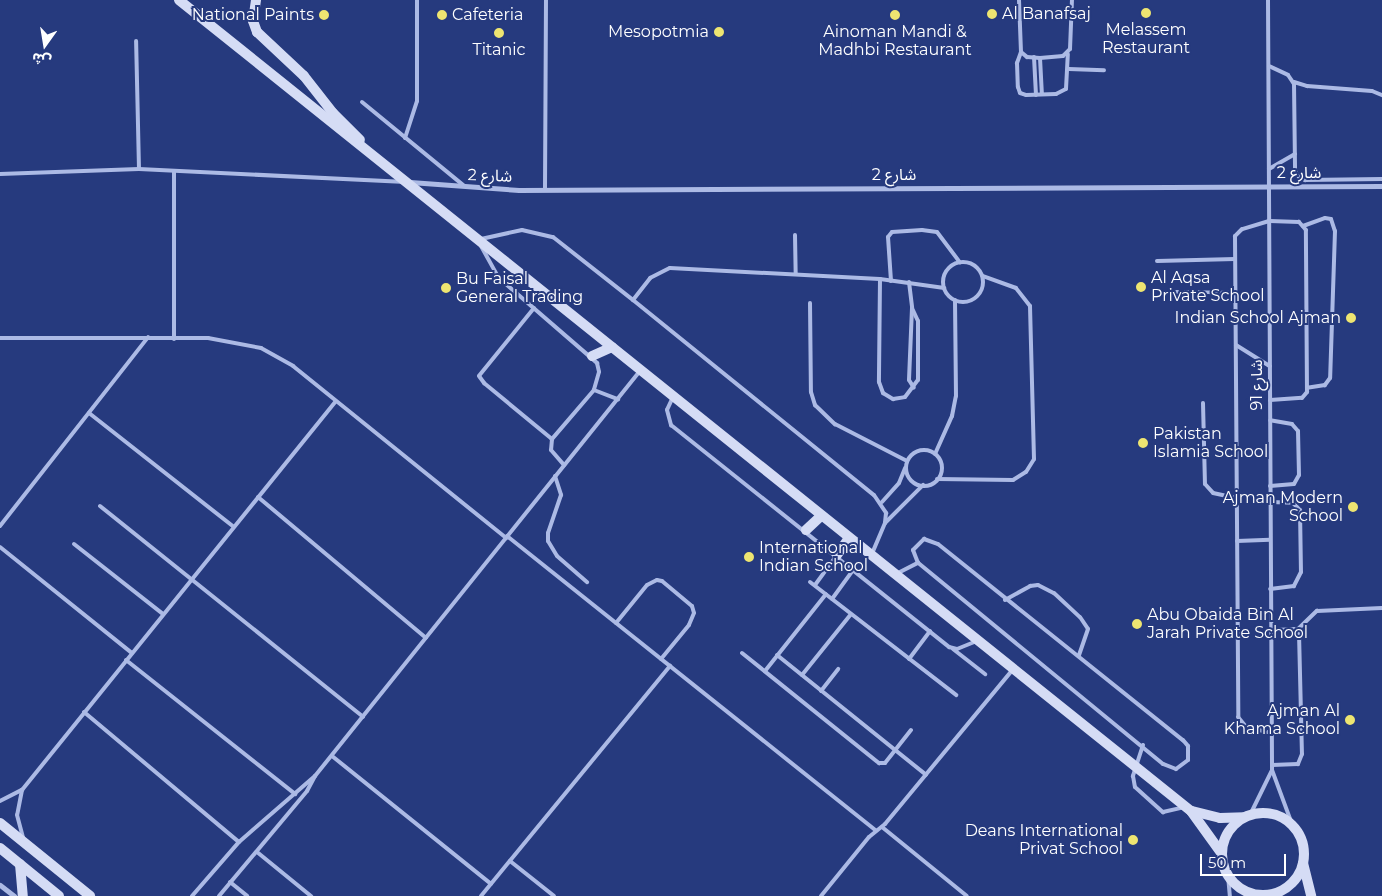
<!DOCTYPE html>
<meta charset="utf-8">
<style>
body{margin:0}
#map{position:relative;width:1382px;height:896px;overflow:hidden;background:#263a7e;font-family:Montserrat,"Noto Sans Arabic",sans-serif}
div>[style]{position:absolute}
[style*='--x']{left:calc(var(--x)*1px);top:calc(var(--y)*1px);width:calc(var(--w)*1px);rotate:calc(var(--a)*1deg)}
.lane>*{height:4px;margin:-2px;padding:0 2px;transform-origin:2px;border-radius:2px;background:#acbae5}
.lane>.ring{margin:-2px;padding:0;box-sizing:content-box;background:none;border:4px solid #acbae5;border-radius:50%}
.street>*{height:5px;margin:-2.5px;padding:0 2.5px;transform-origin:2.5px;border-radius:2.5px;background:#acbae5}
.secondary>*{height:10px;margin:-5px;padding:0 5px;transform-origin:5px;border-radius:5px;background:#d5dcf5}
.secondary>.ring{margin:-5px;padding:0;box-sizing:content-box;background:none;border:10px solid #d5dcf5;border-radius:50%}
.dots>*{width:14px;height:14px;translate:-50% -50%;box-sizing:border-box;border:2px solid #263a7e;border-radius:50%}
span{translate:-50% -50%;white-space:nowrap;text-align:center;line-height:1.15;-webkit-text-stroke:4px #263a7e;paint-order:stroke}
.poi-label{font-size:16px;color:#fff}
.left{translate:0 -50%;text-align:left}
.right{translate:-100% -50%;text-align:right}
.street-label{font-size:16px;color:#fff}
.north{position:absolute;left:20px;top:20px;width:50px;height:50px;-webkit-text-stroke:4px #263a7e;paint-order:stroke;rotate:193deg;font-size:14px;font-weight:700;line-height:20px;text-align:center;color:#fff}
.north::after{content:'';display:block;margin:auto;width:18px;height:22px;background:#fff;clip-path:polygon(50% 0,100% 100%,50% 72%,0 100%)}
.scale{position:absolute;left:1200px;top:854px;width:86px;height:22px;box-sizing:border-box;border:2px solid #fff;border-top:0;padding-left:6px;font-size:15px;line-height:18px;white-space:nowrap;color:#fff;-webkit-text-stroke:4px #263a7e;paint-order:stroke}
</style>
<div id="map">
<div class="lane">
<div style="--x:1019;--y:0;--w:52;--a:87.8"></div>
<div style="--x:1021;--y:52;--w:8;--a:40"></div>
<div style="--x:1027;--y:57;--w:13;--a:4"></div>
<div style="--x:1040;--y:58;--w:23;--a:-5"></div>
<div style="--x:1063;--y:56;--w:10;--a:-45"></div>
<div style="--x:1070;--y:49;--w:49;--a:-87.7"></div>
<div style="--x:1268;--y:0;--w:770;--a:89.7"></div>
<div style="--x:1272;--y:770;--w:58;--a:69.7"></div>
<div style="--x:1021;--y:52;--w:12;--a:110"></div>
<div style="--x:1017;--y:63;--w:24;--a:88"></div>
<div style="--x:1018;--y:87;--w:6;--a:72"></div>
<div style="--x:1020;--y:93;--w:6;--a:18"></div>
<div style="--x:1026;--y:95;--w:30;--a:-2"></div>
<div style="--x:1056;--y:94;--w:11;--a:-27"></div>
<div style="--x:1066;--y:89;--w:35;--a:-87"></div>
<div style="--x:1034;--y:57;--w:38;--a:87"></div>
<div style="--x:1040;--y:58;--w:36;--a:87"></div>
<div style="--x:1269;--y:66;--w:21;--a:25"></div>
<div style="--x:1288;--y:75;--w:11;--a:56"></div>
<div style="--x:1294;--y:84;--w:87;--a:89.3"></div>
<div style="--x:1295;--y:171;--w:7;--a:56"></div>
<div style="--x:1299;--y:177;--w:7;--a:27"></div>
<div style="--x:1305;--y:180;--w:77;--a:-0.7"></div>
<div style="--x:1069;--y:69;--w:35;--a:2"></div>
<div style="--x:1294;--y:82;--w:14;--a:17"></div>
<div style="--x:1307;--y:86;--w:65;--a:4.4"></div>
<div style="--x:1372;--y:91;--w:11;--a:22"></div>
<div style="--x:362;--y:102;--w:131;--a:39.4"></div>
<div style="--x:405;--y:138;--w:39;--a:-72"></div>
<div style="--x:417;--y:101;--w:101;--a:-90"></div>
<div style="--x:139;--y:169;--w:262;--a:2.8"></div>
<div style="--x:1269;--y:169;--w:30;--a:-30"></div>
<div style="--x:174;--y:171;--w:168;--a:90"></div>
<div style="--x:0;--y:174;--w:139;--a:-2.1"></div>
<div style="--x:139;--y:169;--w:128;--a:-91.3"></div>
<div style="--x:545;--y:189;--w:189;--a:-89.7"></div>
<div style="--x:1303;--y:226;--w:23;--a:-20"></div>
<div style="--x:1325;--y:218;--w:6;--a:9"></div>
<div style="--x:1331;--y:219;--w:13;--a:72"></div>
<div style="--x:1335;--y:231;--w:147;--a:91.9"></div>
<div style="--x:1330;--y:378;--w:9;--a:126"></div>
<div style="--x:1325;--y:385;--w:18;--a:171"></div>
<div style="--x:795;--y:235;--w:39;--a:89"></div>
<div style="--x:481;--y:239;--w:42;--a:-12.4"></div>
<div style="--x:522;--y:230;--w:32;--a:13"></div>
<div style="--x:553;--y:237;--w:102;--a:38.2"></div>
<div style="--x:633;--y:300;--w:310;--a:39"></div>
<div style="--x:874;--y:495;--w:22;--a:56"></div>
<div style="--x:886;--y:513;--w:10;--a:96"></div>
<div style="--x:885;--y:523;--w:33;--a:113"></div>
<div style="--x:481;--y:246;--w:37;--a:61"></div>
<div style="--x:499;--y:278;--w:130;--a:40.9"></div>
<div style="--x:597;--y:363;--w:9;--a:77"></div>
<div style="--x:599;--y:372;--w:19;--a:106"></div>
<div style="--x:594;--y:390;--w:65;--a:130.6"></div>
<div style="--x:552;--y:439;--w:11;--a:95"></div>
<div style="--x:551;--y:450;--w:20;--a:49"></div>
<div style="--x:1157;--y:261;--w:78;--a:-1.5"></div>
<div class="ring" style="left:943px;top:262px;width:36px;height:36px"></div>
<div style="--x:880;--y:279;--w:103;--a:90.6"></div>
<div style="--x:879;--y:382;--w:12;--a:70"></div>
<div style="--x:883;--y:393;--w:12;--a:31"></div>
<div style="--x:893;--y:399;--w:12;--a:-9"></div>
<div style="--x:905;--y:397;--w:21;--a:-53"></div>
<div style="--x:918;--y:380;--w:59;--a:-90"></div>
<div style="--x:918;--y:321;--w:14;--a:-115"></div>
<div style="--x:891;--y:281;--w:44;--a:-93.9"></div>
<div style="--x:888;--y:237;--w:6;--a:-51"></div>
<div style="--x:892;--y:232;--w:30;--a:-4"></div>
<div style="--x:922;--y:230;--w:15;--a:8"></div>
<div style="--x:937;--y:232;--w:38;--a:53"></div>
<div style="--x:909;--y:282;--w:26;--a:83"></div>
<div style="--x:912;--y:308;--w:72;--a:92.4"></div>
<div style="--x:909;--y:380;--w:9;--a:58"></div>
<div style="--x:1176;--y:292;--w:60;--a:1"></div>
<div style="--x:633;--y:300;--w:28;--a:-52"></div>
<div style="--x:650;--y:278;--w:22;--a:-27"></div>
<div style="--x:670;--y:268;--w:210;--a:3"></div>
<div style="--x:880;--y:279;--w:65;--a:8"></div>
<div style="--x:810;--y:303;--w:89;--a:89.4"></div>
<div style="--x:811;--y:392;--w:14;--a:73"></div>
<div style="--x:815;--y:405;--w:28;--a:44"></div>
<div style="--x:835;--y:424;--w:81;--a:27.2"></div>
<div style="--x:534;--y:308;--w:87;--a:129"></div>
<div style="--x:479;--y:376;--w:9;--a:54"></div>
<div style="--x:484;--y:383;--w:88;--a:39.5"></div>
<div style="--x:0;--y:338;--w:208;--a:0"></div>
<div style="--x:208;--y:338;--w:54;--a:10.7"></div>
<div style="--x:261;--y:348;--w:37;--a:29"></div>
<div style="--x:293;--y:366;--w:274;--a:38.9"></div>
<div style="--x:1236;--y:345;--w:40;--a:32"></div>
<div style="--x:594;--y:390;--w:26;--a:21"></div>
<div style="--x:673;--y:397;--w:14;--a:115"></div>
<div style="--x:667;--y:410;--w:16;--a:75"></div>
<div style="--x:671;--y:425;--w:356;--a:38.6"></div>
<div style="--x:949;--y:647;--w:8;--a:14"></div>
<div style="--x:957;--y:649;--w:22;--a:-22"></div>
<div style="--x:1270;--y:400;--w:32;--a:-4"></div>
<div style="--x:1302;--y:398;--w:8;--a:-50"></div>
<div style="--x:1307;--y:392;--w:162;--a:-90.4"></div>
<div style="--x:1306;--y:230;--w:11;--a:-131"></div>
<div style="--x:1299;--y:222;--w:30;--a:-178"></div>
<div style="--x:1269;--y:221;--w:28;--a:163"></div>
<div style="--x:1242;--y:229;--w:10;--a:135"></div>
<div style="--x:1235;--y:236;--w:481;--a:89.6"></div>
<div style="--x:1238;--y:717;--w:13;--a:51"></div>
<div style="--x:1246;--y:727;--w:26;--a:13"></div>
<div style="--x:1203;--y:403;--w:81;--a:88.6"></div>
<div style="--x:1205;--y:484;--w:12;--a:48"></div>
<div style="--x:1213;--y:493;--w:25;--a:12"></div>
<div style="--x:89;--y:413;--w:184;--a:38.2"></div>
<div class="ring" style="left:906px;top:450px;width:32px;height:32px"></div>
<div style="--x:935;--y:454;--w:42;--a:-65.9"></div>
<div style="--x:952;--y:416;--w:20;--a:-79"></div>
<div style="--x:956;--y:396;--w:96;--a:-90.6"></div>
<div style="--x:555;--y:476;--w:20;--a:72"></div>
<div style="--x:561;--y:495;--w:40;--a:108.9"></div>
<div style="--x:548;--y:533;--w:8;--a:90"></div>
<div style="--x:548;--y:541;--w:17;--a:59"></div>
<div style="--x:557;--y:556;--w:40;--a:41"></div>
<div style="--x:937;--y:479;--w:76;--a:0.8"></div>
<div style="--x:1013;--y:480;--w:15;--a:-32"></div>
<div style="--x:1026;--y:472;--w:15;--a:-58"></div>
<div style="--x:1034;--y:459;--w:153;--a:-91.5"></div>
<div style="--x:1030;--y:306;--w:23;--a:-128"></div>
<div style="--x:1016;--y:288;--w:35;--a:-160"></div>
<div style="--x:1270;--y:486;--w:24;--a:-5"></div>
<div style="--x:1294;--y:484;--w:10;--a:-61"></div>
<div style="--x:1299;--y:475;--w:44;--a:-91.3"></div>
<div style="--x:1298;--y:431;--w:9;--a:-131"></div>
<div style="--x:1292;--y:424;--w:22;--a:-170"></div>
<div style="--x:258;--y:497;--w:219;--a:40"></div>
<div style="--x:882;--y:502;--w:25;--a:-48"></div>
<div style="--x:899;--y:483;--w:16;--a:-68"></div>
<div style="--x:1270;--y:502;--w:23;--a:2"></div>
<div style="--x:1293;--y:503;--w:10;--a:45"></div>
<div style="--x:1300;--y:510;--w:62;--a:89.1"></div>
<div style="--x:1301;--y:572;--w:16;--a:117"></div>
<div style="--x:1294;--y:586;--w:24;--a:173"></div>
<div style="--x:100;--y:506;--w:337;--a:38.7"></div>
<div style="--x:885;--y:523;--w:54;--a:-45"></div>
<div style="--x:0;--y:526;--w:240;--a:-51.9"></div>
<div style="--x:507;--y:536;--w:472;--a:38.6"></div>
<div style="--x:924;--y:539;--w:15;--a:20"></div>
<div style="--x:938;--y:544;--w:314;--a:38.7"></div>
<div style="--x:1183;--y:740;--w:8;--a:50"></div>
<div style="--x:1188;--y:746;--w:14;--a:90"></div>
<div style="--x:1188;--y:760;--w:15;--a:143"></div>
<div style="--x:1176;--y:769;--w:14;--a:-159"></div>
<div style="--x:1163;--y:764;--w:317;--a:-140.6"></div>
<div style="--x:918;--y:563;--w:14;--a:-111"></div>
<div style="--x:913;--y:550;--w:16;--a:-45"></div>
<div style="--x:1237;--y:541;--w:33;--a:-2"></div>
<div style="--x:74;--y:544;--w:113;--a:38.2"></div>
<div style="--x:0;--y:547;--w:169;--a:38.8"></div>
<div style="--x:896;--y:574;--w:25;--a:-27"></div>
<div style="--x:810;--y:582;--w:185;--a:37.7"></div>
<div style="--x:815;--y:585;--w:37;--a:-54"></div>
<div style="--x:832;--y:599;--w:37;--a:-54"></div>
<div style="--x:1005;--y:600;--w:29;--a:-29"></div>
<div style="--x:1030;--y:586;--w:8;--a:-7"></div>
<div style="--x:1038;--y:585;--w:18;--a:27"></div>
<div style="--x:1054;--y:593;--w:35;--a:43"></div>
<div style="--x:1080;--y:617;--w:14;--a:56"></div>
<div style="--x:1088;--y:629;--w:28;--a:109"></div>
<div style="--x:616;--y:623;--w:49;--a:-50.8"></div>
<div style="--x:647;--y:585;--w:11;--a:-27"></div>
<div style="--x:657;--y:580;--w:5;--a:11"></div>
<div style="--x:662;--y:581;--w:39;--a:40"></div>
<div style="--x:692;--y:606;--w:7;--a:74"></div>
<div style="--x:694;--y:613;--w:13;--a:113"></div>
<div style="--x:689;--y:625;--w:44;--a:129.5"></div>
<div style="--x:1271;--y:630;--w:23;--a:-2"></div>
<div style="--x:1294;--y:629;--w:6;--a:39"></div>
<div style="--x:1299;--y:633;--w:121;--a:88.6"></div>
<div style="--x:1302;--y:754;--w:11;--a:112"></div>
<div style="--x:1298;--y:764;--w:26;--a:178"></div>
<div style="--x:1297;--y:630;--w:28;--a:-44"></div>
<div style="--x:1317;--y:611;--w:65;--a:-2.6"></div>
<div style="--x:953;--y:649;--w:41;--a:38"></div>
<div style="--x:742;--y:653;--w:176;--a:38.8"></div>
<div style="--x:879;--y:763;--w:6;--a:0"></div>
<div style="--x:885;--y:763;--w:42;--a:-51.8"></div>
<div style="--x:777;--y:655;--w:191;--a:38.8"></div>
<div style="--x:909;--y:659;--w:35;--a:-53"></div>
<div style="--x:126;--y:660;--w:216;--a:38.4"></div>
<div style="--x:765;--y:671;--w:98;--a:-51.6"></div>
<div style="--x:802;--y:675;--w:78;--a:-51.2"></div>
<div style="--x:821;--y:691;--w:28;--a:-52"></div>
<div style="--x:84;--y:712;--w:202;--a:40"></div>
<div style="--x:1143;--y:745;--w:33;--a:108"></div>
<div style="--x:1133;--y:776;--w:11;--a:80"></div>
<div style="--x:1135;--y:787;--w:38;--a:42"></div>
<div style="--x:1163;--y:812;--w:23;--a:-13"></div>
<div style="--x:332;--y:756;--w:204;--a:38.8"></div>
<div style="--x:22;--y:790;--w:25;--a:101"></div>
<div style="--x:17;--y:815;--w:24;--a:75"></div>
<div style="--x:0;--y:801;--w:25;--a:-27"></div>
<div style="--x:22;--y:790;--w:499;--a:-51.1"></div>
<div style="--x:1250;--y:815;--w:50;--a:-63.9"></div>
<div style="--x:882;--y:827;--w:109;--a:39.1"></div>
<div style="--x:257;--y:852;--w:70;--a:39.2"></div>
<div style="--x:510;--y:861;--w:56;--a:38.5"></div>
<div style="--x:1228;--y:875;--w:21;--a:85"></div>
<div style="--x:230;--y:882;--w:22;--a:39"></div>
<div style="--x:192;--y:896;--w:72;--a:-49"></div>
<div style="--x:239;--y:842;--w:101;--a:-41"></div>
<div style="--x:219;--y:896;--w:137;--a:-50"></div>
<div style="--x:307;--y:791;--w:17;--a:-62"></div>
<div style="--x:315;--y:776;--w:518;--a:-51.27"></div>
<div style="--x:481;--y:896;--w:298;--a:-50.6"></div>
<div style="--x:821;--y:896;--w:76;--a:-50.9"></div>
<div style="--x:869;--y:837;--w:21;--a:-39"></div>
<div style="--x:885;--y:824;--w:201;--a:-50.4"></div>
<div style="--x:1261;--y:896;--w:3;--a:-45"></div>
</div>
<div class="street">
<div style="--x:410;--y:182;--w:109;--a:4.2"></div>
<div style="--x:519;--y:190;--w:863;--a:-0.27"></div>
<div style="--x:0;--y:885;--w:18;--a:38"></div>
</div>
<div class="secondary">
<div style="--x:179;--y:0;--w:1297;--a:38.71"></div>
<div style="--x:1191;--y:811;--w:53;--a:54.2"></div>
<div style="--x:256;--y:0;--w:21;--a:98"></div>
<div style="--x:253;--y:21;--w:12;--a:70"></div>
<div style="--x:257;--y:32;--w:64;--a:43.1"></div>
<div style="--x:304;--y:76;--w:47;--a:51.9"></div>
<div style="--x:333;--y:113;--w:38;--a:45"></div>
<div style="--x:592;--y:356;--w:22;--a:-24"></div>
<div style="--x:806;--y:530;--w:21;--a:-43"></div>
<div style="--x:837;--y:555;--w:21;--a:-55"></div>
<div style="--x:1192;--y:811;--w:29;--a:14"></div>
<div style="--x:1220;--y:818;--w:24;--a:-2"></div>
<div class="ring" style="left:1222px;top:813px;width:72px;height:72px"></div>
<div style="--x:0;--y:823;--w:116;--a:39"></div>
<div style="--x:0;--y:848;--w:76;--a:39.1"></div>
<div style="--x:1303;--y:863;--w:34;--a:76"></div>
<div style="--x:20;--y:864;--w:32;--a:85"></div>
</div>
<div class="dots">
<div style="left:1146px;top:13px;background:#eee571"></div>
<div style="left:992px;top:14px;background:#eee571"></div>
<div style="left:324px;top:15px;background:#eee571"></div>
<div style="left:442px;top:15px;background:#eee571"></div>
<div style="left:895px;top:15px;background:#eee571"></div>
<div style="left:719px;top:32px;background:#eee571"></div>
<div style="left:499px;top:33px;background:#eee571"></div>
<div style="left:1141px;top:287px;background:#eee571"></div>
<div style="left:446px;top:288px;background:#eee571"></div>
<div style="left:1351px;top:318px;background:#eee571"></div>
<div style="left:1143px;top:443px;background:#eee571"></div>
<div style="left:1353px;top:507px;background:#eee571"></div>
<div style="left:749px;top:557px;background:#eee571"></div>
<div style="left:1137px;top:624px;background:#eee571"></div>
<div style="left:1350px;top:720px;background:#eee571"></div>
<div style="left:1133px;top:840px;background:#eee571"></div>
</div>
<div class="poi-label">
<span class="left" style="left:1002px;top:14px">Al Banafsaj</span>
<span class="right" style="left:314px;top:15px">National Paints</span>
<span class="left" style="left:452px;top:15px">Cafeteria</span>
<span style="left:1146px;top:39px">Melassem<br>Restaurant</span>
<span class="right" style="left:709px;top:32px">Mesopotmia</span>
<span style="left:895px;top:41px">Ainoman Mandi &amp;<br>Madhbi Restaurant</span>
<span style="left:499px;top:50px">Titanic</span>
<span class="left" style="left:1151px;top:287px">Al Aqsa<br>Private School</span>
<span class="left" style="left:456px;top:288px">Bu Faisal<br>General Trading</span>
<span class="right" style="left:1341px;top:318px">Indian School Ajman</span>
<span class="left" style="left:1153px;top:443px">Pakistan<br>Islamia School</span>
<span class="right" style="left:1343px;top:507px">Ajman Modern<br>School</span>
<span class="left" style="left:759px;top:557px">International<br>Indian School</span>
<span class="left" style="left:1147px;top:624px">Abu Obaida Bin Al<br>Jarah Private School</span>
<span class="right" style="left:1340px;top:720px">Ajman Al<br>Khama School</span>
<span class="right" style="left:1123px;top:840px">Deans International<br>Privat School</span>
</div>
<div class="street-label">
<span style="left:1299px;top:173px">شارع 2</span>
<span style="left:894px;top:175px">شارع 2</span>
<span style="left:490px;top:176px;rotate:2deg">شارع 2</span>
<span style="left:1257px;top:385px;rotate:-90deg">شارع 91</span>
</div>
<div class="north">ش</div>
<div class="scale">50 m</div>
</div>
